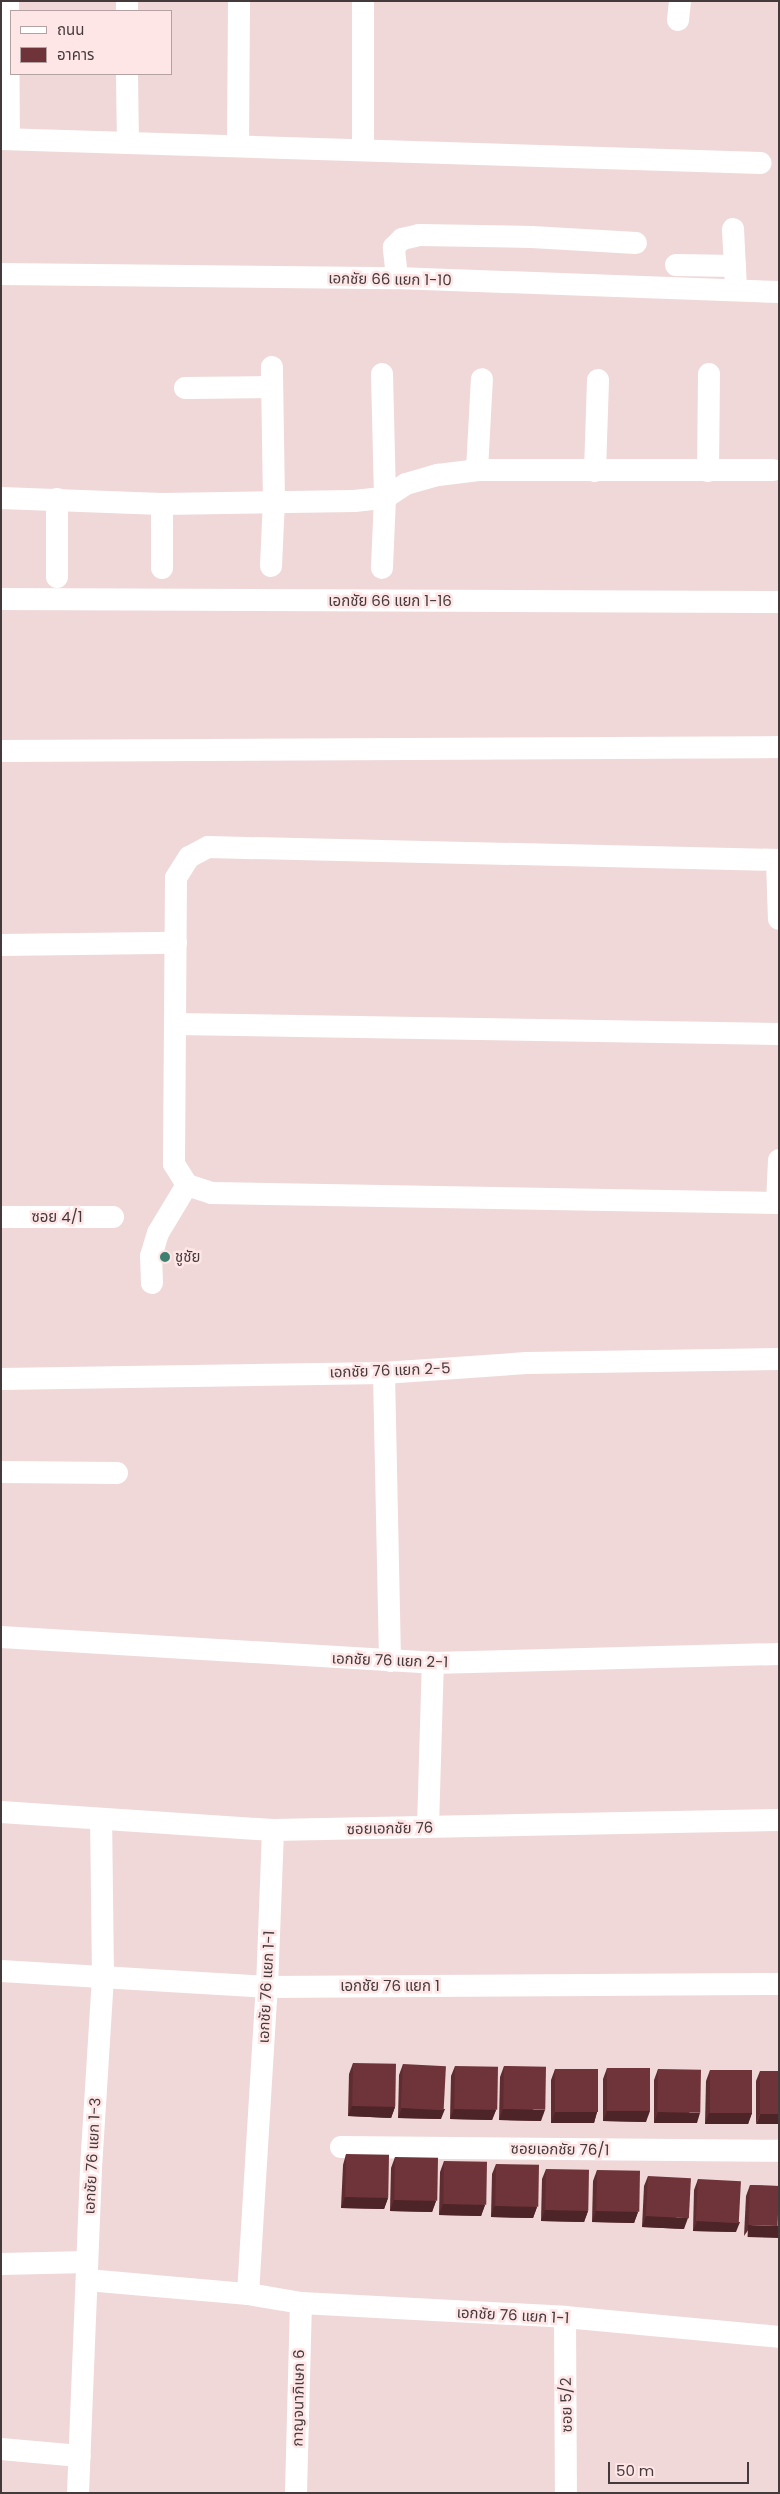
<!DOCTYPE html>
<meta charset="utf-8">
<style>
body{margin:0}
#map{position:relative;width:780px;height:2494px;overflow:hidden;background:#f0d8d9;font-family:Poppins,"Noto Sans Thai",sans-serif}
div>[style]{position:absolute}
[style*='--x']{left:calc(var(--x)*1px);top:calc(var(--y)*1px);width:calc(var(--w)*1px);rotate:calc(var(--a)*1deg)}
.minor>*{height:22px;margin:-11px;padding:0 11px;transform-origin:11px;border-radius:11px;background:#fff}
.wall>*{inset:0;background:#5f2d31}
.shaded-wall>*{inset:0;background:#4d2428;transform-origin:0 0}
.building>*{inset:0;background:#6e3439;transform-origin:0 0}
.dots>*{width:14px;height:14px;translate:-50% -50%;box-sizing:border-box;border:2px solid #fee5e6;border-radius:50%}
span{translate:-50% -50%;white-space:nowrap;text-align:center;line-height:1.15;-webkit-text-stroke:5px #fee5e6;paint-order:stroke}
.street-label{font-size:15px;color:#443a3b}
.poi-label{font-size:15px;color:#443a3b}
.left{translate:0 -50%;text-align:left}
.frame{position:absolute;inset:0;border:2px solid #443a3b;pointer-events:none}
.legend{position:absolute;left:10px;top:10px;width:162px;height:65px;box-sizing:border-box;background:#fee5e6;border:1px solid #b4a1a2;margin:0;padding:6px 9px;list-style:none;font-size:15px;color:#443a3b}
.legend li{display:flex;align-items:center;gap:10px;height:25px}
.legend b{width:25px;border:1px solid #b4a1a2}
.scale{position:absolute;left:608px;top:2462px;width:141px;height:22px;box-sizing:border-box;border:2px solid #443a3b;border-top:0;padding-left:6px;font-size:15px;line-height:18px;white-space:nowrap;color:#443a3b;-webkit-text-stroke:4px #fee5e6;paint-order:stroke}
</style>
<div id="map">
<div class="minor">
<div style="--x:8;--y:1;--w:138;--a:89.6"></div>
<div style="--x:127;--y:1;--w:10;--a:90"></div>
<div style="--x:363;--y:1;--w:149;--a:90"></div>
<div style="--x:678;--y:20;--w:19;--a:-84"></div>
<div style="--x:127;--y:74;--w:69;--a:89.2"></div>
<div style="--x:1;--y:139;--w:760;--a:1.81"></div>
<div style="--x:238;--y:146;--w:145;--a:-89.6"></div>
<div style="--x:733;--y:229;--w:60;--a:87.1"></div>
<div style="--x:676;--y:265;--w:59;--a:1"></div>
<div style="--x:1;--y:274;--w:396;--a:0.6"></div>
<div style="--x:397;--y:278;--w:382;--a:2.1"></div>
<div style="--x:397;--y:278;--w:31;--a:-96"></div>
<div style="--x:394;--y:247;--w:11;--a:-45"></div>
<div style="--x:402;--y:239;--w:17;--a:-13"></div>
<div style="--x:419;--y:235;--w:113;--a:1"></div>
<div style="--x:532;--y:237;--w:104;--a:3.3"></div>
<div style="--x:382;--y:374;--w:124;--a:88.6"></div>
<div style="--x:385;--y:498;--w:70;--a:92.5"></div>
<div style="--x:185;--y:388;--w:87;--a:-0.7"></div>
<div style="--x:477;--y:470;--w:91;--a:-86.9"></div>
<div style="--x:595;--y:471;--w:91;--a:-88.1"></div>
<div style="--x:708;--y:471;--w:97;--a:-89.4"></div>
<div style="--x:1;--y:498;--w:161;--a:2.1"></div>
<div style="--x:162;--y:504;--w:192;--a:-0.9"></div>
<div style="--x:354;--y:501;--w:31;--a:-6"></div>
<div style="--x:385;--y:498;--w:25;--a:-34"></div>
<div style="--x:406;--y:484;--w:33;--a:-16"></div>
<div style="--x:438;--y:475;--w:39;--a:-7"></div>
<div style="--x:477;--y:470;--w:296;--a:0"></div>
<div style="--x:271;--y:566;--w:65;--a:-87.4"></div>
<div style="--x:274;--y:501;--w:134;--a:-90.9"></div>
<div style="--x:162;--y:568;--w:64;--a:-90"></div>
<div style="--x:57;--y:577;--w:78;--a:-90"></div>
<div style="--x:1;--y:599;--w:778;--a:0.22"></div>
<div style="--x:1;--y:751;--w:778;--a:-0.29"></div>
<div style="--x:777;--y:860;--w:59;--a:88.1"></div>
<div style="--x:779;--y:860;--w:571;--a:-178.7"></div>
<div style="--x:208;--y:847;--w:21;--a:152"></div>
<div style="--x:189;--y:857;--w:25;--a:122"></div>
<div style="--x:176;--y:878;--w:286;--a:90.4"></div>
<div style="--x:174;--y:1164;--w:25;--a:58"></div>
<div style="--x:187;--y:1185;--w:26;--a:18"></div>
<div style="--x:212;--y:1193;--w:567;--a:1.01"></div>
<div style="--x:1;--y:945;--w:175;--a:-0.7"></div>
<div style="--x:175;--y:1024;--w:604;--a:0.95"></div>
<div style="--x:777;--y:1203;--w:43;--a:-87.3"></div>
<div style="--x:1;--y:1217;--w:112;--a:0"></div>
<div style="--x:152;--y:1283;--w:27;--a:-92"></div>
<div style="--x:151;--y:1256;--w:24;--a:-73"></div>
<div style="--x:158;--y:1233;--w:56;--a:-58.9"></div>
<div style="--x:384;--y:1373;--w:288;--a:88.8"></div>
<div style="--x:1;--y:1379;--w:383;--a:-0.9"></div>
<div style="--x:384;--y:1373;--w:143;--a:-4"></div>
<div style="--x:527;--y:1363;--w:252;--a:-0.9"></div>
<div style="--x:1;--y:1472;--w:116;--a:0.5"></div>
<div style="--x:1;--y:1637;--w:433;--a:3.4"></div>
<div style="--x:433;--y:1663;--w:346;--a:-1.5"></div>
<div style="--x:1;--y:1812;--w:273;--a:3.8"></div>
<div style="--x:273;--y:1830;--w:506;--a:-1.13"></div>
<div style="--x:428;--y:1827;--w:164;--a:-88.3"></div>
<div style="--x:1;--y:1971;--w:266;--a:3.4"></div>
<div style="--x:267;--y:1987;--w:512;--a:-0.34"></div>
<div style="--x:341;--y:2147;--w:438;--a:0.5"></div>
<div style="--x:1;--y:2264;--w:86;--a:-1.3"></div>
<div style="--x:87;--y:2280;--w:162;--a:5"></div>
<div style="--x:248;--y:2294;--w:54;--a:9.6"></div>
<div style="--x:301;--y:2303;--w:264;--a:3"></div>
<div style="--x:565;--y:2317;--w:215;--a:5.3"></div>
<div style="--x:248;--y:2294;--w:308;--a:-86.5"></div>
<div style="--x:267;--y:1987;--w:157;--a:-87.8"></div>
<div style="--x:565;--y:2317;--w:176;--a:89.7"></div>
<div style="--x:1;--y:2449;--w:79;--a:5.1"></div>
<div style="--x:78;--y:2493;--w:325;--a:-87.7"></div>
<div style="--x:91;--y:2168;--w:192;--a:-86.4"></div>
<div style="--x:103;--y:1976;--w:157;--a:-90.7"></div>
<div style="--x:296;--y:2493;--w:190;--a:-88.5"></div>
</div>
<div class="wall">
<div style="clip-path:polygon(353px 2063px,395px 2107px,391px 2118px,348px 2116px,349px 2074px)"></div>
<div style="clip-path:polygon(403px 2064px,441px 2119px,398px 2118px,399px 2075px)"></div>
<div style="clip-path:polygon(455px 2066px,496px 2110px,492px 2120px,450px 2119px,451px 2076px)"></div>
<div style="clip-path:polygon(504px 2066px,541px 2121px,499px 2120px,500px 2077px)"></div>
<div style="clip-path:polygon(607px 2068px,646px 2122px,603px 2121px,603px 2079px)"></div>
<div style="clip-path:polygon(555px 2069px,597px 2112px,594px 2123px,551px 2123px,551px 2080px)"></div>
<div style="clip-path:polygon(658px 2069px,697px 2123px,654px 2123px,654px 2080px)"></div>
<div style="clip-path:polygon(710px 2070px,752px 2113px,748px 2124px,705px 2124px,706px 2081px)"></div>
<div style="clip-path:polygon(760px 2071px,779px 2071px,756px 2124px,756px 2081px)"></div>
<div style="clip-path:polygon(346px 2154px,388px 2198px,384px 2209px,341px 2208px,343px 2165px)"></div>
<div style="clip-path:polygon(395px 2157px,436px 2201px,432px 2212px,390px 2211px,391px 2168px)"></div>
<div style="clip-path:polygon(444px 2161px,485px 2205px,481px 2216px,439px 2215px,440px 2172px)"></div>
<div style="clip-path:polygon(496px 2164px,537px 2207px,533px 2218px,491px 2217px,492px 2174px)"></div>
<div style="clip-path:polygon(546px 2169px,588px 2211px,584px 2222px,541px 2221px,542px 2179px)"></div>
<div style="clip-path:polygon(597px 2170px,638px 2212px,634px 2223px,592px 2222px,593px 2181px)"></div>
<div style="clip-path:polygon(648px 2176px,684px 2229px,642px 2227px,644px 2186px)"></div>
<div style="clip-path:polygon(698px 2179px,736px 2232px,693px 2231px,694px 2190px)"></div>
<div style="clip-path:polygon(750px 2185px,779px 2186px,744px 2236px,746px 2196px)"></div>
</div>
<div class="shaded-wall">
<div style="clip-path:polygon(352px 2106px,395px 2107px,391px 2118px,348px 2116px)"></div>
<div style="clip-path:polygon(402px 2108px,445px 2109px,441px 2119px,398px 2118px)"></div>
<div style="clip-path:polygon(454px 2109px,496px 2110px,492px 2120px,450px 2119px)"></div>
<div style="clip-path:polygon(503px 2109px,545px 2110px,541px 2121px,499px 2120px)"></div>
<div style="clip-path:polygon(607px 2111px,650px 2111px,646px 2122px,603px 2121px)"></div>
<div style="clip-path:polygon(555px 2112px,597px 2112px,594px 2123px,551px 2123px)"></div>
<div style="clip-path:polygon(658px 2112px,700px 2113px,697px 2123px,654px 2123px)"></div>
<div style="clip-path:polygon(709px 2113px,752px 2113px,748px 2124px,705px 2124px)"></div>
<div style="clip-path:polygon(760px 2114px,779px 2114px,779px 2124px,756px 2124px)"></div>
<div style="clip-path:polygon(345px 2197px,388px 2198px,384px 2209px,341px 2208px)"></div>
<div style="clip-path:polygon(394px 2200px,436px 2201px,432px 2212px,390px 2211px)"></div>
<div style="clip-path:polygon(443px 2204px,485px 2205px,481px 2216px,439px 2215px)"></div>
<div style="clip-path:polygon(494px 2206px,537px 2207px,533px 2218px,491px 2217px)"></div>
<div style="clip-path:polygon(545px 2210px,588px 2211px,584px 2222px,541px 2221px)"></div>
<div style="clip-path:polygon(596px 2211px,638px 2212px,634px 2223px,592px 2222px)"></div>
<div style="clip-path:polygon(646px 2216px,688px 2218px,684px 2229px,642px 2227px)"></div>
<div style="clip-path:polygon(697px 2221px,740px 2222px,736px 2232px,693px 2231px)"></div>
<div style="left:748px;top:2225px;width:31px;height:12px;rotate:2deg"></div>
</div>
<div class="building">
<div style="left:353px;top:2063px;width:43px;height:43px;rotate:1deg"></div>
<div style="left:403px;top:2064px;width:43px;height:44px;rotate:3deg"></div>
<div style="left:455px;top:2066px;width:43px;height:43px;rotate:1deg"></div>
<div style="left:504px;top:2066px;width:42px;height:43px;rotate:1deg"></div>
<div style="left:607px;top:2068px;width:43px;height:43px"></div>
<div style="left:555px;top:2069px;width:43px;height:43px"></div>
<div style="left:658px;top:2069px;width:43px;height:43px;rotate:1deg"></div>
<div style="left:710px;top:2070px;width:42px;height:43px"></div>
<div style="left:760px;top:2071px;width:19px;height:43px"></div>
<div style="left:346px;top:2154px;width:43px;height:43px;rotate:1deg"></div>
<div style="left:395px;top:2157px;width:43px;height:43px;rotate:1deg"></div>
<div style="left:444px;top:2161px;width:43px;height:43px;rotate:1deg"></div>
<div style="left:496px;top:2164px;width:43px;height:42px;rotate:1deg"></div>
<div style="left:546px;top:2169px;width:43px;height:41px;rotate:1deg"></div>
<div style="left:597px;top:2170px;width:43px;height:41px;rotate:1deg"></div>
<div style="left:648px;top:2176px;width:43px;height:40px;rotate:3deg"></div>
<div style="left:698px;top:2179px;width:43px;height:42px;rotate:3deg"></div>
<div style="left:750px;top:2185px;width:29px;height:40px;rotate:2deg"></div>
</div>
<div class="dots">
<div style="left:165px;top:1257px;background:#3e7f6f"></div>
</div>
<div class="street-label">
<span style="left:390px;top:279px;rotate:1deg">เอกชัย 66 แยก 1-10</span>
<span style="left:390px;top:601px">เอกชัย 66 แยก 1-16</span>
<span style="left:57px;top:1217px">ซอย 4/1</span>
<span style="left:390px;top:1370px;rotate:-2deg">เอกชัย 76 แยก 2-5</span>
<span style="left:390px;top:1660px;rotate:2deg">เอกชัย 76 แยก 2-1</span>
<span style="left:390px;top:1828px;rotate:-1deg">ซอยเอกชัย 76</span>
<span style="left:390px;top:1986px">เอกชัย 76 แยก 1</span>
<span style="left:266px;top:1987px;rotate:-87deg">เอกชัย 76 แยก 1-1</span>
<span style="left:560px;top:2149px;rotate:1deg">ซอยเอกชัย 76/1</span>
<span style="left:92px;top:2156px;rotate:-87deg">เอกชัย 76 แยก 1-3</span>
<span style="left:513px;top:2315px;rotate:3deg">เอกชัย 76 แยก 1-1</span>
<span style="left:298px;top:2398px;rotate:-89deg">กาญจนาภิเษก 6</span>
<span style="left:566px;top:2405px;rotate:-91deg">ซอย 5/2</span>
</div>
<div class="poi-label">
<span class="left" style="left:175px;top:1257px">ชูชัย</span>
</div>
<div class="frame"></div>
<ul class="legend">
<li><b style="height:6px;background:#fff"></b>ถนน</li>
<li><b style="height:14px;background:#6e3439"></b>อาคาร</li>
</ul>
<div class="scale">50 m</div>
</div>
